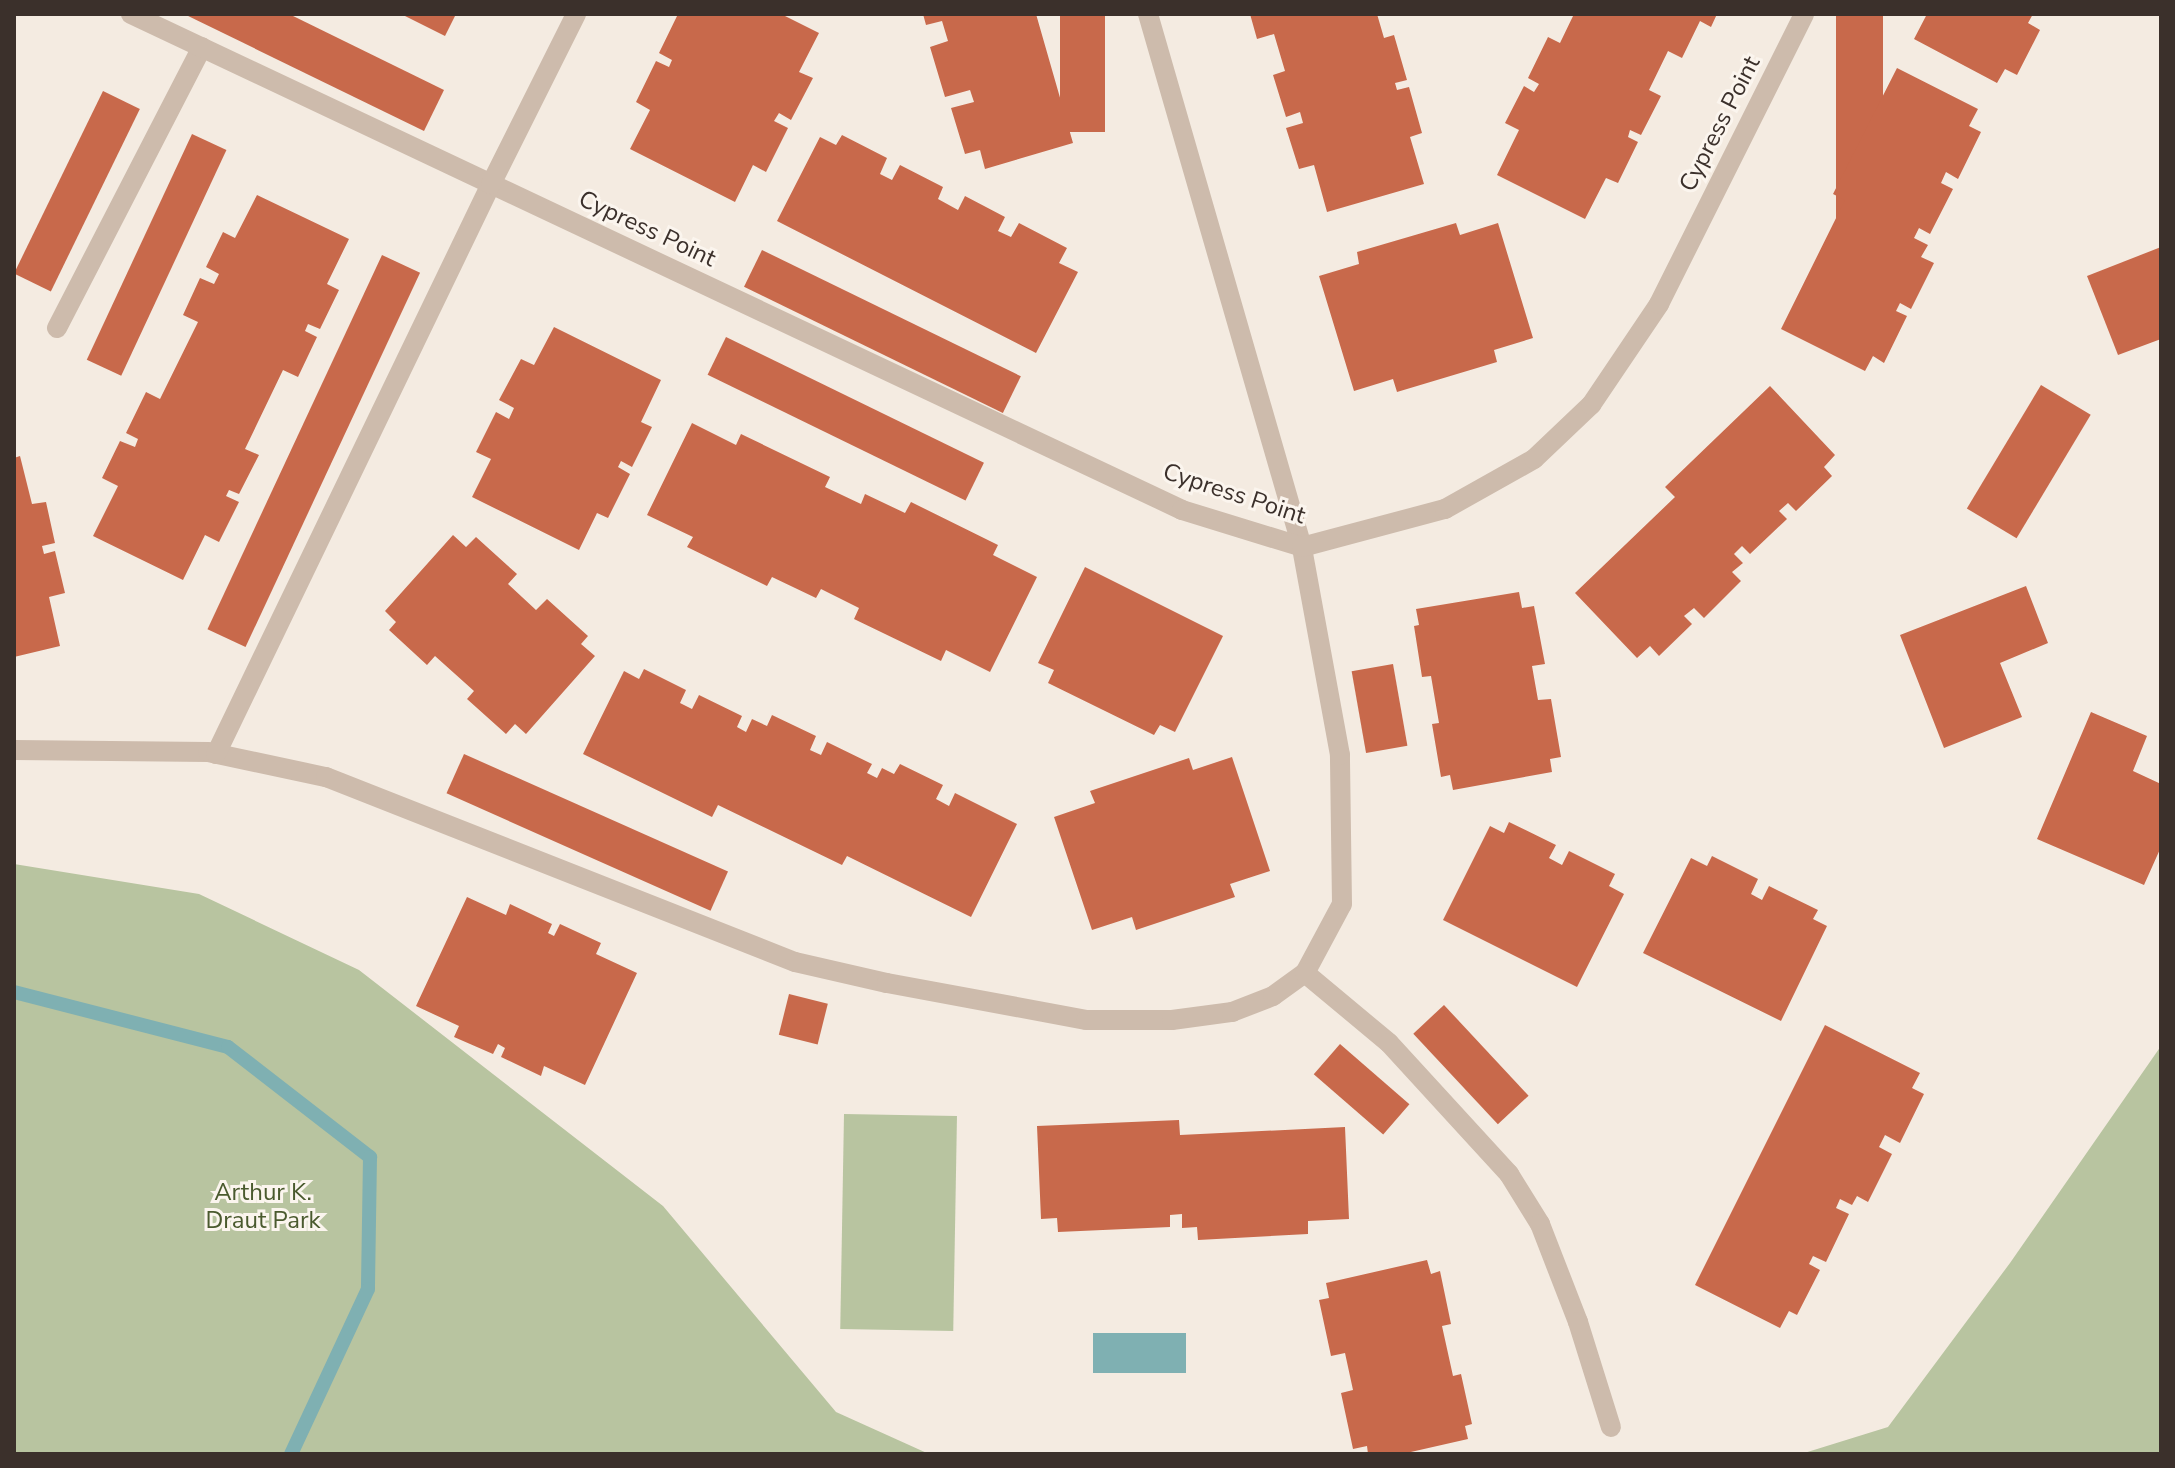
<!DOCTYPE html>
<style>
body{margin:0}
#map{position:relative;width:2175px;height:1468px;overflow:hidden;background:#f4ebe1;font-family:"Nunito Sans",sans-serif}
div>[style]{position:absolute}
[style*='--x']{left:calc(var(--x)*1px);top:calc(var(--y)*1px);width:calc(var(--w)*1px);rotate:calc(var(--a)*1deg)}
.green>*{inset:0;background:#b8c4a0;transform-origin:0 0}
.water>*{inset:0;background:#7fb0b2;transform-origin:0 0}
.stream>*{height:14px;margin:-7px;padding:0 7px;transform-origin:7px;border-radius:7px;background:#7fb0b2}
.building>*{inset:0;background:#c8694b;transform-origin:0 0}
.service>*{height:20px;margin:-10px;padding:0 10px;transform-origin:10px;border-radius:10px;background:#cdbbac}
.minor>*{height:20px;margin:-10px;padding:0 10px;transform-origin:10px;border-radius:10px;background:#cdbbac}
span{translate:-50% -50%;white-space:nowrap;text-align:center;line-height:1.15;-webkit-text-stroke:6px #fbf5ee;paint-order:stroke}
.street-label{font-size:24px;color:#3b302b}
.park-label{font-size:24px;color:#4a5a2e}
.frame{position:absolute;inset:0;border:16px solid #3b302b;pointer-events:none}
</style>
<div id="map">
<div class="green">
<div style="clip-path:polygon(14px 864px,199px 894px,359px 970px,663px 1206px,836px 1412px,929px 1454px,14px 1454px)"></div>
<div style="clip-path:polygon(2161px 1046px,2161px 1454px,1801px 1454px,1888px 1427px,2010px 1263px)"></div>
<div style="left:844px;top:1114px;width:113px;height:215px;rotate:1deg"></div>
</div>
<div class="water">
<div style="left:1186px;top:1333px;width:40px;height:93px;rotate:90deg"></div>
</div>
<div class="stream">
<div style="--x:14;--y:992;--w:221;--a:14.4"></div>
<div style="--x:228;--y:1047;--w:180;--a:37.8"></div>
<div style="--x:370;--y:1157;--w:132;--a:90.9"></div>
<div style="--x:368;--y:1289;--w:182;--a:115"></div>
</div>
<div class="building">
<div style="clip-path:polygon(184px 14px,289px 14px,444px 90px,424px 131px)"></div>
<div style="clip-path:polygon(401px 14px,456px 14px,445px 36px)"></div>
<div style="clip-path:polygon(678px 14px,781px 14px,819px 33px,799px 72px,813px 78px,791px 120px,779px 113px,774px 121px,788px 128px,766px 172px,753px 165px,735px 202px,630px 149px,650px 110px,636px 102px,656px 61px,669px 67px,672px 60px,659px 53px)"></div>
<div style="clip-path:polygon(923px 14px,1036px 14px,1073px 143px,985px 169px,980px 150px,965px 154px,951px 108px,974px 102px,970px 90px,945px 97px,930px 47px,948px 41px,942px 21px,926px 25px)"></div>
<div style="left:1060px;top:14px;width:45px;height:118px"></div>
<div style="clip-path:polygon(1250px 14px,1377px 14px,1384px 38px,1394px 35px,1407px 80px,1395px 83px,1397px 90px,1409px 87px,1422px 133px,1410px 137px,1424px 184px,1327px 212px,1314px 165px,1299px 169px,1286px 128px,1303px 123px,1300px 112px,1286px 117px,1273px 75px,1285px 71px,1274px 34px,1257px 39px)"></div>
<div style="clip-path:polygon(1574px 14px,1717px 14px,1711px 27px,1700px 21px,1682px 58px,1668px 51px,1649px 90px,1661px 96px,1641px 135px,1630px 130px,1628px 137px,1638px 142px,1618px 183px,1606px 178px,1585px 219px,1497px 175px,1519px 130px,1505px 123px,1524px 86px,1534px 92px,1539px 84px,1528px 78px,1548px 37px,1560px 43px)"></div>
<div style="left:1836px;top:14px;width:47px;height:206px"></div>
<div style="clip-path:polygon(1927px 14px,2033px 14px,2028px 23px,2040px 30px,2017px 75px,2005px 69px,1997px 83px,1914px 39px)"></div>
<div style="clip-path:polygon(1897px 68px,1978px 109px,1969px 126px,1981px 132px,1958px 179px,1946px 172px,1941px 183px,1953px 189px,1930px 234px,1919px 228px,1914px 238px,1928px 245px,1921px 257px,1934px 263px,1911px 309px,1900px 303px,1896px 311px,1907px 316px,1884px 363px,1873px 356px,1865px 371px,1781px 329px,1845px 200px,1833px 194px)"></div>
<div style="left:103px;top:91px;width:41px;height:203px;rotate:26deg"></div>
<div style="left:192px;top:134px;width:38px;height:249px;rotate:25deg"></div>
<div style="clip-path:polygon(842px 135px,887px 158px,880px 174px,892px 180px,900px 165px,943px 187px,938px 199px,958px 210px,965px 196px,1005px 217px,998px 231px,1011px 237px,1019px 223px,1067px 248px,1059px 263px,1078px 272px,1036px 353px,777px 221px,820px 137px,836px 145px)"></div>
<div style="clip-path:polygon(257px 195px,349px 239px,327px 284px,339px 290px,320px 329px,308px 324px,305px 331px,317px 337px,298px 377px,283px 370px,245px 449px,259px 455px,239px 494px,229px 490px,226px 496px,239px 502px,219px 542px,205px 535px,183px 580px,93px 536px,118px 486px,102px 478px,120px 441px,135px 447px,138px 439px,126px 433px,146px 392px,160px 399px,198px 322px,183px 315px,200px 278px,214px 284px,219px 274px,206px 267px,223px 232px,235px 238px)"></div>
<div style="clip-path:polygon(1456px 223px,1460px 235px,1498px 223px,1533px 338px,1494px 350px,1497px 362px,1397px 392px,1393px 379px,1354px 391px,1319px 276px,1359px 264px,1357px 252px)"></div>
<div style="clip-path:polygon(2161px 247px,2161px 339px,2118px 355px,2087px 276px)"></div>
<div style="left:762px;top:250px;width:288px;height:41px;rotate:26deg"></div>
<div style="left:382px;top:255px;width:42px;height:413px;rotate:25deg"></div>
<div style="clip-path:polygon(554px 327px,661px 380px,641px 422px,652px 427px,632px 467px,621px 461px,618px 467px,630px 474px,608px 518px,597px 513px,579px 550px,472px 497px,491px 459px,476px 452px,496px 412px,509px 419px,514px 408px,499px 400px,521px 359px,534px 365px)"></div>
<div style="left:726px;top:337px;width:287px;height:42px;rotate:26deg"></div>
<div style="left:2041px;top:385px;width:58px;height:144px;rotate:31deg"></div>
<div style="clip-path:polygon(1770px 386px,1835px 455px,1824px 467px,1832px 476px,1796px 511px,1788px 503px,1779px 511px,1787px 519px,1750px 554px,1742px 546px,1734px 554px,1743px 563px,1732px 572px,1741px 581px,1704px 618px,1694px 608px,1684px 616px,1692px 624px,1659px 656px,1650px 646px,1637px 658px,1575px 593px,1675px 497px,1665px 487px)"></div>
<div style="clip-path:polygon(692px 423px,736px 445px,741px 434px,830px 477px,825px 487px,861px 504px,865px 494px,905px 513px,911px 502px,998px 545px,993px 555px,1037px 577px,990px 672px,946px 650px,941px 661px,854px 619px,859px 608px,821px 589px,816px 598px,772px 577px,767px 586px,687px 547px,693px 537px,647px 515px)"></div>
<div style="clip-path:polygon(20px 456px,32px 504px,46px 502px,55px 543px,42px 546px,44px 554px,55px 551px,65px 593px,49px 597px,60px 646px,14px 657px,14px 458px)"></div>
<div style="clip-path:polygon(453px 535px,466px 547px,476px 537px,517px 574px,508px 584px,536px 610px,547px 599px,588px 636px,581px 644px,595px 656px,526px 734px,515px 724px,506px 734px,467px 699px,474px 691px,435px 656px,427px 665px,389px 630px,396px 622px,385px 611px)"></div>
<div style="clip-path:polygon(1085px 567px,1223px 636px,1175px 732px,1160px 725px,1154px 735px,1048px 683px,1054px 670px,1038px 663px)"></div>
<div style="clip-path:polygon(2026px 586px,2048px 643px,2000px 663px,2022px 717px,1944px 748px,1900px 635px)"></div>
<div style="clip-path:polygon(1519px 592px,1522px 608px,1534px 606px,1545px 664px,1532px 666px,1538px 700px,1551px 699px,1561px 757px,1550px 759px,1552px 772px,1453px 790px,1450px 775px,1441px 777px,1432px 724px,1439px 723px,1431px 676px,1422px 677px,1414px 626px,1419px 625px,1416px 609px)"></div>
<div style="left:1393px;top:664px;width:83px;height:42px;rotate:80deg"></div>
<div style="clip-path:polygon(644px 669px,686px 690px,680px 703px,692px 709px,699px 695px,742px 716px,737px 727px,746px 732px,752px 719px,767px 726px,772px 715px,816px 736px,810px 750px,821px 755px,827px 742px,872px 764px,867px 773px,877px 778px,882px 768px,894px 774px,900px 764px,943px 785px,936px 799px,949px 806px,955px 793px,1017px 824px,971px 917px,847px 856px,842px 865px,718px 805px,712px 817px,583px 754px,624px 671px,639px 679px)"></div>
<div style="clip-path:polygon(2091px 712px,2147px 736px,2133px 771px,2161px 784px,2161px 847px,2144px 885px,2037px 839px)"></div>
<div style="left:464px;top:754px;width:289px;height:43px;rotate:24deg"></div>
<div style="clip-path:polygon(1232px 757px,1270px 871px,1230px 884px,1235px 897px,1136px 930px,1132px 917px,1092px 930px,1054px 817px,1095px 803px,1090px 791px,1189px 758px,1193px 770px)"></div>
<div style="clip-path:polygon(1509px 822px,1556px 845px,1549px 858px,1562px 865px,1569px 851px,1615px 874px,1609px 886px,1624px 894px,1577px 987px,1443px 920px,1490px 826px,1504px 833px)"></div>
<div style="clip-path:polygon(1712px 856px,1758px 879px,1751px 894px,1762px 900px,1769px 886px,1818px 910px,1813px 919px,1827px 926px,1781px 1021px,1643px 953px,1691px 858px,1707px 866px)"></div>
<div style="clip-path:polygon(467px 897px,506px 915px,510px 904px,552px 924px,548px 933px,554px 936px,560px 924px,601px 943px,596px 954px,637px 973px,585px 1085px,544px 1066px,541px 1076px,501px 1057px,505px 1048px,498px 1044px,493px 1054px,454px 1037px,459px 1026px,416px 1006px)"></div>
<div style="left:789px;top:994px;width:40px;height:42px;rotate:14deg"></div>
<div style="left:1444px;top:1005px;width:124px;height:42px;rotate:47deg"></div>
<div style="clip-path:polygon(1825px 1025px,1920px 1073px,1912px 1088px,1924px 1094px,1900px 1143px,1885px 1135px,1879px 1147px,1892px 1154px,1868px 1202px,1857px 1196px,1852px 1205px,1840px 1199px,1836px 1208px,1849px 1214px,1826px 1262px,1813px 1256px,1809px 1264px,1820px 1270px,1797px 1315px,1789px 1311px,1780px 1328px,1695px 1285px)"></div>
<div style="left:1340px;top:1044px;width:92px;height:40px;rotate:41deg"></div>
<div style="clip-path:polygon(1179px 1120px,1180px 1135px,1345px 1127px,1349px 1219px,1308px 1221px,1308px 1234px,1198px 1240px,1197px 1227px,1182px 1228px,1182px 1214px,1170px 1215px,1170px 1227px,1058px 1232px,1057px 1218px,1041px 1219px,1037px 1126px)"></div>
<div style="clip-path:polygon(1427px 1260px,1431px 1274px,1440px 1271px,1451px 1324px,1442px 1326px,1453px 1376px,1461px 1374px,1472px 1424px,1465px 1426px,1468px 1439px,1402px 1454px,1368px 1454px,1367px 1446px,1353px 1449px,1341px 1393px,1353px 1390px,1345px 1353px,1331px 1356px,1319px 1300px,1329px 1298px,1326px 1283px)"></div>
</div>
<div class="service">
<div style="--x:57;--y:328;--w:316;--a:-62.7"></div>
<div style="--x:14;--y:750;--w:194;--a:0.6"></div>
<div style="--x:208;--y:752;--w:121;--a:12"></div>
<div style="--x:326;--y:777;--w:504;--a:21.53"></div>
<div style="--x:795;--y:962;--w:94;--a:12.9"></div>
<div style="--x:887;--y:983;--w:202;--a:10.5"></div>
<div style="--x:1086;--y:1020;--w:86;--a:0"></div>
<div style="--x:1172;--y:1020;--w:61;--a:-7.6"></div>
<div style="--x:1232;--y:1012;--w:44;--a:-21.3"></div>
<div style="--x:1273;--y:996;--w:39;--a:-36"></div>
<div style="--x:1305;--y:973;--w:78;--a:-61.8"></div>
<div style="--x:1342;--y:904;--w:149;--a:-90.8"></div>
<div style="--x:1340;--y:755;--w:211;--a:-100.4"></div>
<div style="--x:1302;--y:547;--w:555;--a:-106.12"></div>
<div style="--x:216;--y:754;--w:633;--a:-64.24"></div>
<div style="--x:1305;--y:973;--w:109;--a:39.8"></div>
<div style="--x:1389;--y:1043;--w:178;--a:47.5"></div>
<div style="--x:1509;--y:1174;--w:59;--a:58.2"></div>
<div style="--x:1540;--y:1224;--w:105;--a:68.8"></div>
<div style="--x:1578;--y:1322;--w:110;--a:72.6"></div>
</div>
<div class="minor">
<div style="--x:131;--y:14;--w:1162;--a:25.26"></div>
<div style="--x:1182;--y:510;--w:126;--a:17.1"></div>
<div style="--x:1302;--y:547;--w:148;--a:-14.9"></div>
<div style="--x:1445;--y:509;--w:102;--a:-29.3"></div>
<div style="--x:1534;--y:459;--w:79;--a:-43.5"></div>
<div style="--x:1591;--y:405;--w:122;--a:-56"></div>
<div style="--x:1659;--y:304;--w:324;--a:-63.4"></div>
<div style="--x:491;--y:184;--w:190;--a:-63.4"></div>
</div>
<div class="street-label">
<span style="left:1720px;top:124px;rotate:-63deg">Cypress Point</span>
<span style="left:647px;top:229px;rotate:25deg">Cypress Point</span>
<span style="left:1234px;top:494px;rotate:18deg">Cypress Point</span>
</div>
<div class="park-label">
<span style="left:263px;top:1207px">Arthur K.<br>Draut Park</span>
</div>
<div class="frame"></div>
</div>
